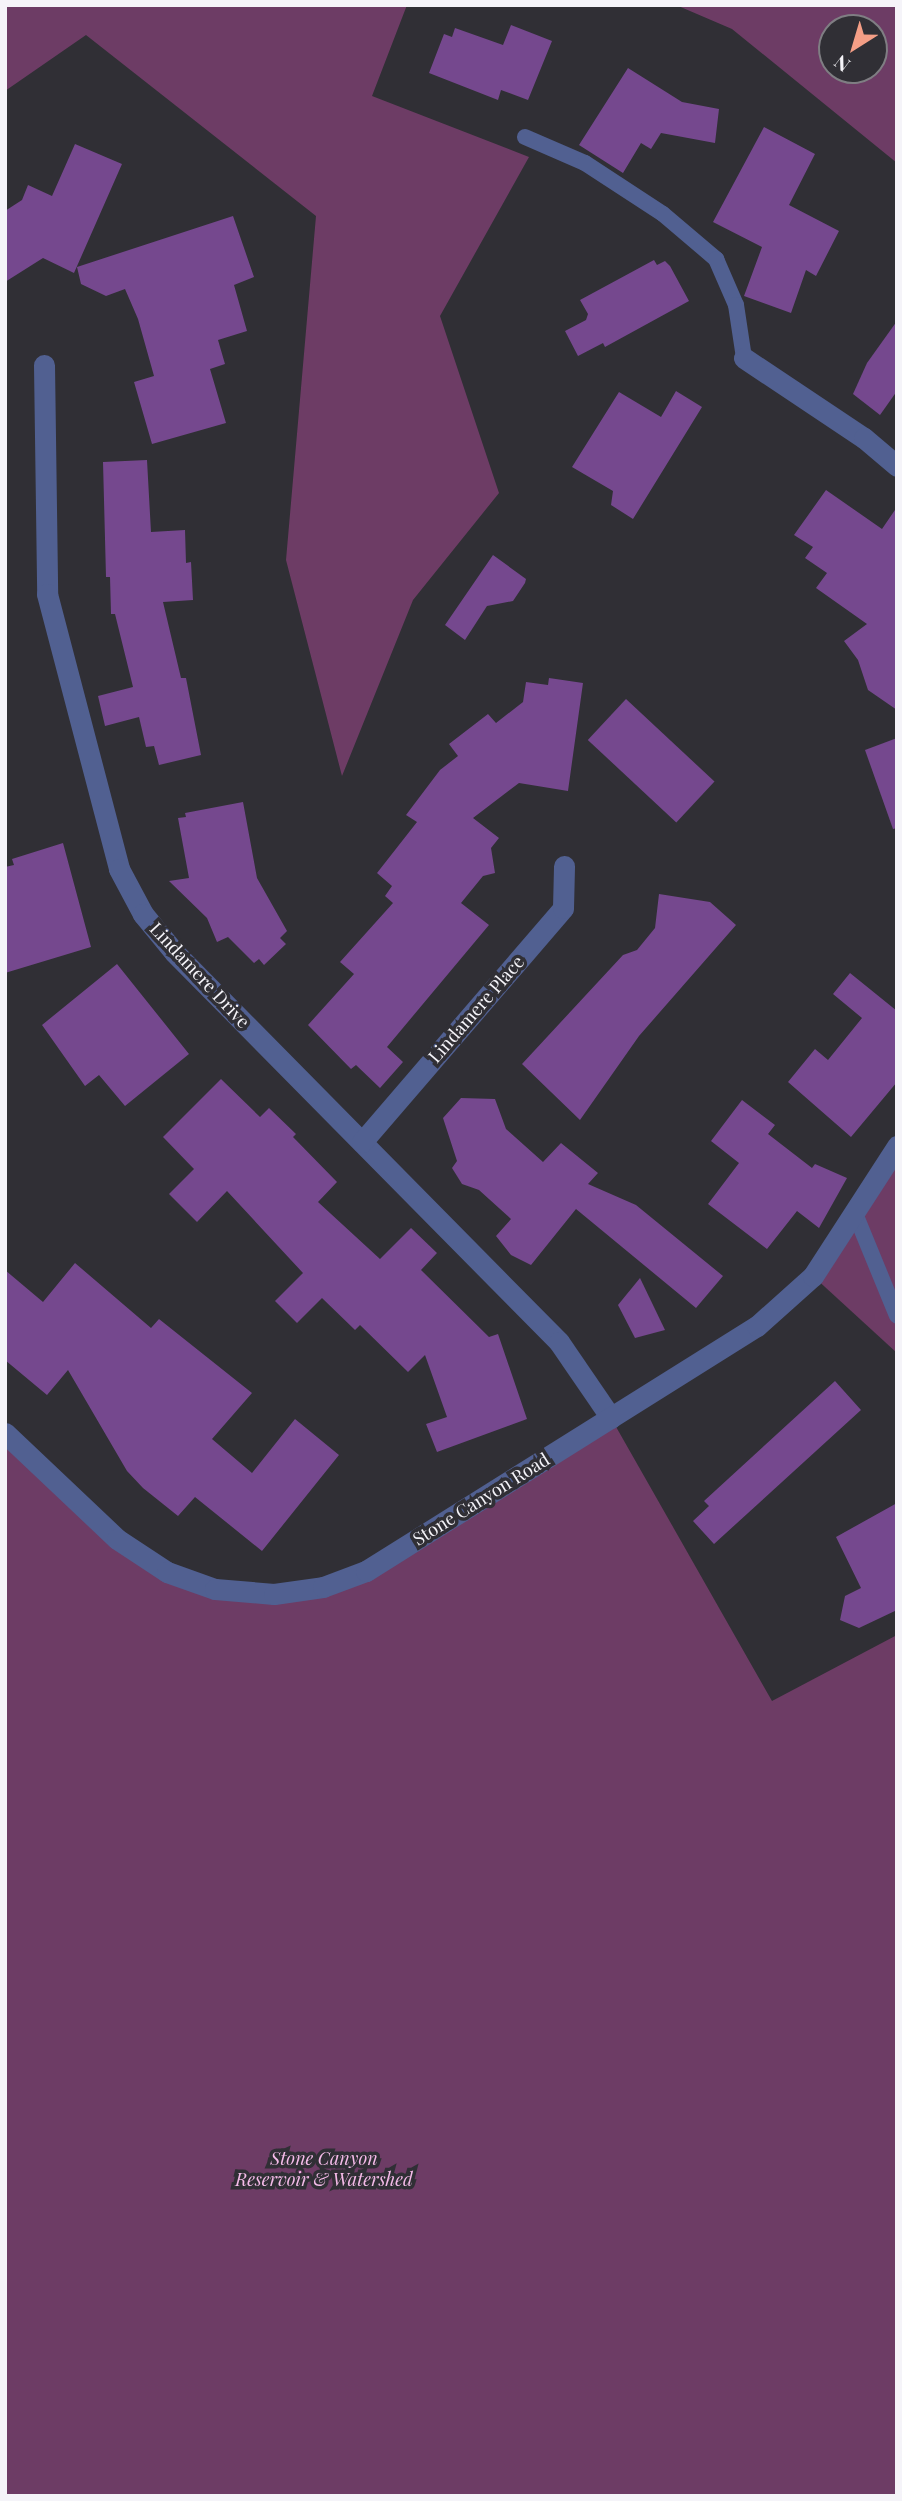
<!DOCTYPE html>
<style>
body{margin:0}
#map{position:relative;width:902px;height:2501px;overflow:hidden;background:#302f35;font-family:"Playfair Display",serif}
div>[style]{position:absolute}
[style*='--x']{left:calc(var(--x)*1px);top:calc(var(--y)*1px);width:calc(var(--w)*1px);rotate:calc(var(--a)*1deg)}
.green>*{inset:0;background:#6d3c65}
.building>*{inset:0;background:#75488e;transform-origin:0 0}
.lane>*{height:16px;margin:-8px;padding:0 8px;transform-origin:8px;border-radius:8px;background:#516091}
.street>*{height:21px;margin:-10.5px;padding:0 10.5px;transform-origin:10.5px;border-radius:10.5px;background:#516091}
span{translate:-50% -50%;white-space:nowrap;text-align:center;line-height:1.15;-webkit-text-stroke:7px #302f35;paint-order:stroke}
.street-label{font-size:18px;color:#f5f4f9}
.park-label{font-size:18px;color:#f5bbe9;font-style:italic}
.frame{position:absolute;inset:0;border:7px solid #f5f4f9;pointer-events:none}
.north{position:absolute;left:818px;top:14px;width:70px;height:70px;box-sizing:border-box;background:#302f35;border:2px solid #7f7e83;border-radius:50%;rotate:217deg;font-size:19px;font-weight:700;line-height:28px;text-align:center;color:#f5f4f9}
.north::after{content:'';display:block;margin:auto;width:24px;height:32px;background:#f49e86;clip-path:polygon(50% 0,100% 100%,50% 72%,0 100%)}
</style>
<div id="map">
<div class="green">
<div style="clip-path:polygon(5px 5px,407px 5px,372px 96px,529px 157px,440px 316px,499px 493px,413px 600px,342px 776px,286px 560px,316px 216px,86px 35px,5px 91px)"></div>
<div style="clip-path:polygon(evenodd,676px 5px,897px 5px,897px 163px,732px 29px,676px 5px,874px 28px,874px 70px,832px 70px,832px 28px,874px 28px)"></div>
<div style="clip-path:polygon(897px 1146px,897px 1353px,813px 1276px)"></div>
<div style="clip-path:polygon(611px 1418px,772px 1701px,897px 1635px,897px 2496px,5px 2496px,5px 1433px,117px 1539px,215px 1589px,323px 1587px)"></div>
</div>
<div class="building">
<div style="clip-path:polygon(511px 25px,552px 41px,528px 100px,501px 90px,498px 100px,429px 73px,444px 34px,452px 37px,455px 28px,503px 45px)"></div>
<div style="clip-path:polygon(628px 68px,682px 102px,719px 109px,715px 143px,661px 133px,651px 149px,641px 143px,623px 173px,579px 145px)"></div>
<div style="clip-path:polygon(764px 127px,815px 154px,789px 205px,839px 231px,816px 276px,806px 270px,791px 313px,744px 296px,762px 247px,713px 222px)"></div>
<div style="clip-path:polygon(75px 144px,122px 164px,74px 273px,43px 258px,5px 282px,5px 211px,22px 200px,28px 185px,52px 196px)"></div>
<div style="clip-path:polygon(233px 216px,254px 277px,234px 285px,247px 331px,218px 340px,225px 364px,210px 369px,226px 423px,152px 444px,134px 382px,154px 376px,138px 319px,125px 289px,106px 296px,81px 284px,77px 267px)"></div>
<div style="clip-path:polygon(654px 260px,657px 265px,665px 261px,670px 266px,689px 301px,605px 347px,603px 343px,578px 356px,565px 331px,586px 320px,588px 314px,580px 300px)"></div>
<div style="clip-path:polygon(897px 321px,897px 391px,880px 415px,853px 394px,867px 363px)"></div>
<div style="clip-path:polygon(676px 391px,702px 407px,633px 519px,611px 505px,613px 491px,572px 467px,619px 392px,661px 417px)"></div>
<div style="clip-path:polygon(147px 460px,151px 532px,185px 530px,186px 563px,191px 562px,193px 600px,163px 602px,181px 678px,186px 678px,201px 755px,159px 765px,154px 746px,146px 747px,139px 717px,105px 726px,98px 696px,133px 687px,115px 614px,111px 614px,110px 577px,106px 577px,103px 462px)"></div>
<div style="clip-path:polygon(826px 490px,882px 529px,897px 507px,897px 710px,868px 690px,858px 660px,844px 641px,867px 624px,816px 588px,827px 573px,805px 558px,813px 547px,794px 535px)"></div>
<div style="clip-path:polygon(493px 555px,526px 579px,525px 583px,513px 601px,487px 606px,465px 640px,445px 625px)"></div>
<div style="clip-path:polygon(549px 678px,583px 683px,568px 791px,519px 783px,473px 818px,499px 838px,491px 848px,495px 873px,483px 876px,461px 903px,489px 925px,387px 1047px,403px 1062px,380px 1088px,356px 1065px,351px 1069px,308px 1025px,354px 974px,340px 962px,393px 903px,385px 896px,392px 886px,377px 873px,417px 822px,406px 815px,440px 770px,458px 756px,449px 744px,488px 714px,496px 723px,523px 702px,526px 682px,548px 685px)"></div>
<div style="left:626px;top:699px;width:121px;height:56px;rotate:43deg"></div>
<div style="clip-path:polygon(897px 738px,897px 828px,893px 829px,865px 750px)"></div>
<div style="clip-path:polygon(243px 802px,257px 878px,287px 931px,280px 938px,286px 944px,264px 965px,259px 959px,254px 963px,228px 937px,217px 942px,207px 918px,169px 881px,189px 878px,178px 818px,186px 817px,185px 813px)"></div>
<div style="clip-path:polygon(63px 843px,91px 947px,5px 973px,5px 867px,14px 865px,12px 859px)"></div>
<div style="clip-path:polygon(659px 894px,710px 902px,736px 925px,639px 1036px,580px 1120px,522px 1064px,623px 955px,637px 950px,655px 928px)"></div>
<div style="clip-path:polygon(117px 964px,189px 1054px,125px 1106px,99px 1075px,85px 1086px,42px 1025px)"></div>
<div style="clip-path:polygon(850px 973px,897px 1011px,897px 1082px,851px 1137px,788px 1082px,815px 1049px,828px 1060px,862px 1018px,833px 994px)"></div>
<div style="clip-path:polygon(221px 1079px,260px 1117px,269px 1108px,296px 1134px,293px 1137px,337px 1182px,318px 1202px,380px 1259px,411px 1228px,437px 1253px,421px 1270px,489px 1337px,498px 1334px,527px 1419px,437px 1452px,426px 1424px,447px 1417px,425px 1355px,408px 1372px,360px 1325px,355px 1330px,322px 1298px,297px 1323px,275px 1301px,303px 1273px,227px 1191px,197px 1222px,169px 1194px,194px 1169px,163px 1137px)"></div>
<div style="clip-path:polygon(461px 1098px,495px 1099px,506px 1129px,543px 1162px,561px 1143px,598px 1173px,588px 1184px,636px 1205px,723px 1276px,696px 1308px,576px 1209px,531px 1265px,511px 1255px,496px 1236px,511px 1219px,479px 1190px,462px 1184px,452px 1168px,457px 1161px,443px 1118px)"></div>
<div style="clip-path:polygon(742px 1100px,775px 1125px,768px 1134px,812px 1168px,815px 1164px,847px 1178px,819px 1228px,797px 1211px,767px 1249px,708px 1204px,739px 1163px,711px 1141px)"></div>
<div style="clip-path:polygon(75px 1263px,151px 1328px,159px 1319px,252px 1393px,212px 1439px,252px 1473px,295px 1419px,339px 1455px,262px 1551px,195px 1497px,178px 1516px,143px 1488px,127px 1471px,68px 1370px,47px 1395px,5px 1360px,5px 1270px,43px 1302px)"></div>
<div style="clip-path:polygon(640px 1278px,665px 1330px,635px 1338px,618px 1305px)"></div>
<div style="clip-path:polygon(835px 1381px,861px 1410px,714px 1544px,693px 1521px,709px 1506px,704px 1501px)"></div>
<div style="clip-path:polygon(897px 1503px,897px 1610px,859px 1628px,840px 1620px,845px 1596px,861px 1588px,836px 1537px)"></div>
</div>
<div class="lane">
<div style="--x:525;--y:137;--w:65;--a:23.4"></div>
<div style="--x:585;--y:163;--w:93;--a:33.2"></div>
<div style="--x:663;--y:214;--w:70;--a:40.3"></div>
<div style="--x:716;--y:259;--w:50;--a:66.5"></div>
<div style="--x:736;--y:305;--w:54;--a:81.4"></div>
<div style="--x:854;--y:1211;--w:113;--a:67.7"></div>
</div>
<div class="street">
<div style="--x:744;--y:358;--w:144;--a:33.7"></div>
<div style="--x:864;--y:438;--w:43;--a:40.3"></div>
<div style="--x:44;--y:365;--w:229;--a:89.2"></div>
<div style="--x:47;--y:594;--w:284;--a:75.3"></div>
<div style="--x:119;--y:869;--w:51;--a:61.9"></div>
<div style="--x:143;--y:914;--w:49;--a:50.8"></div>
<div style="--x:174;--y:952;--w:548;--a:45.37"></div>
<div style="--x:559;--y:1342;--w:92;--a:55.6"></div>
<div style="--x:362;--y:1142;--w:308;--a:-49.3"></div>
<div style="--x:563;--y:908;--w:42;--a:-88.6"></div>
<div style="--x:5;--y:1433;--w:154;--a:43.4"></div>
<div style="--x:117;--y:1539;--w:60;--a:33.4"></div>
<div style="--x:167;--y:1572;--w:51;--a:19.5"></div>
<div style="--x:215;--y:1589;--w:59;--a:4.8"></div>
<div style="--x:274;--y:1594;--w:49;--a:-8.1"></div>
<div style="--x:323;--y:1587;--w:46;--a:-20.4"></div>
<div style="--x:366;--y:1571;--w:461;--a:-32.1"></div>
<div style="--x:757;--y:1326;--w:75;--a:-41.8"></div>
<div style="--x:813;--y:1276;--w:155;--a:-57.1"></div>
</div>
<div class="street-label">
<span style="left:200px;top:975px;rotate:47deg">Lindamere Drive</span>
<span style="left:476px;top:1009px;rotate:-49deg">Lindamere Place</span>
<span style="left:481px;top:1499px;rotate:-32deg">Stone Canyon Road</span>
</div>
<div class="park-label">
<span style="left:324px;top:2169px">Stone Canyon<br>Reservoir &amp; Watershed</span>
</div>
<div class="frame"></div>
<div class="north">N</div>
</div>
